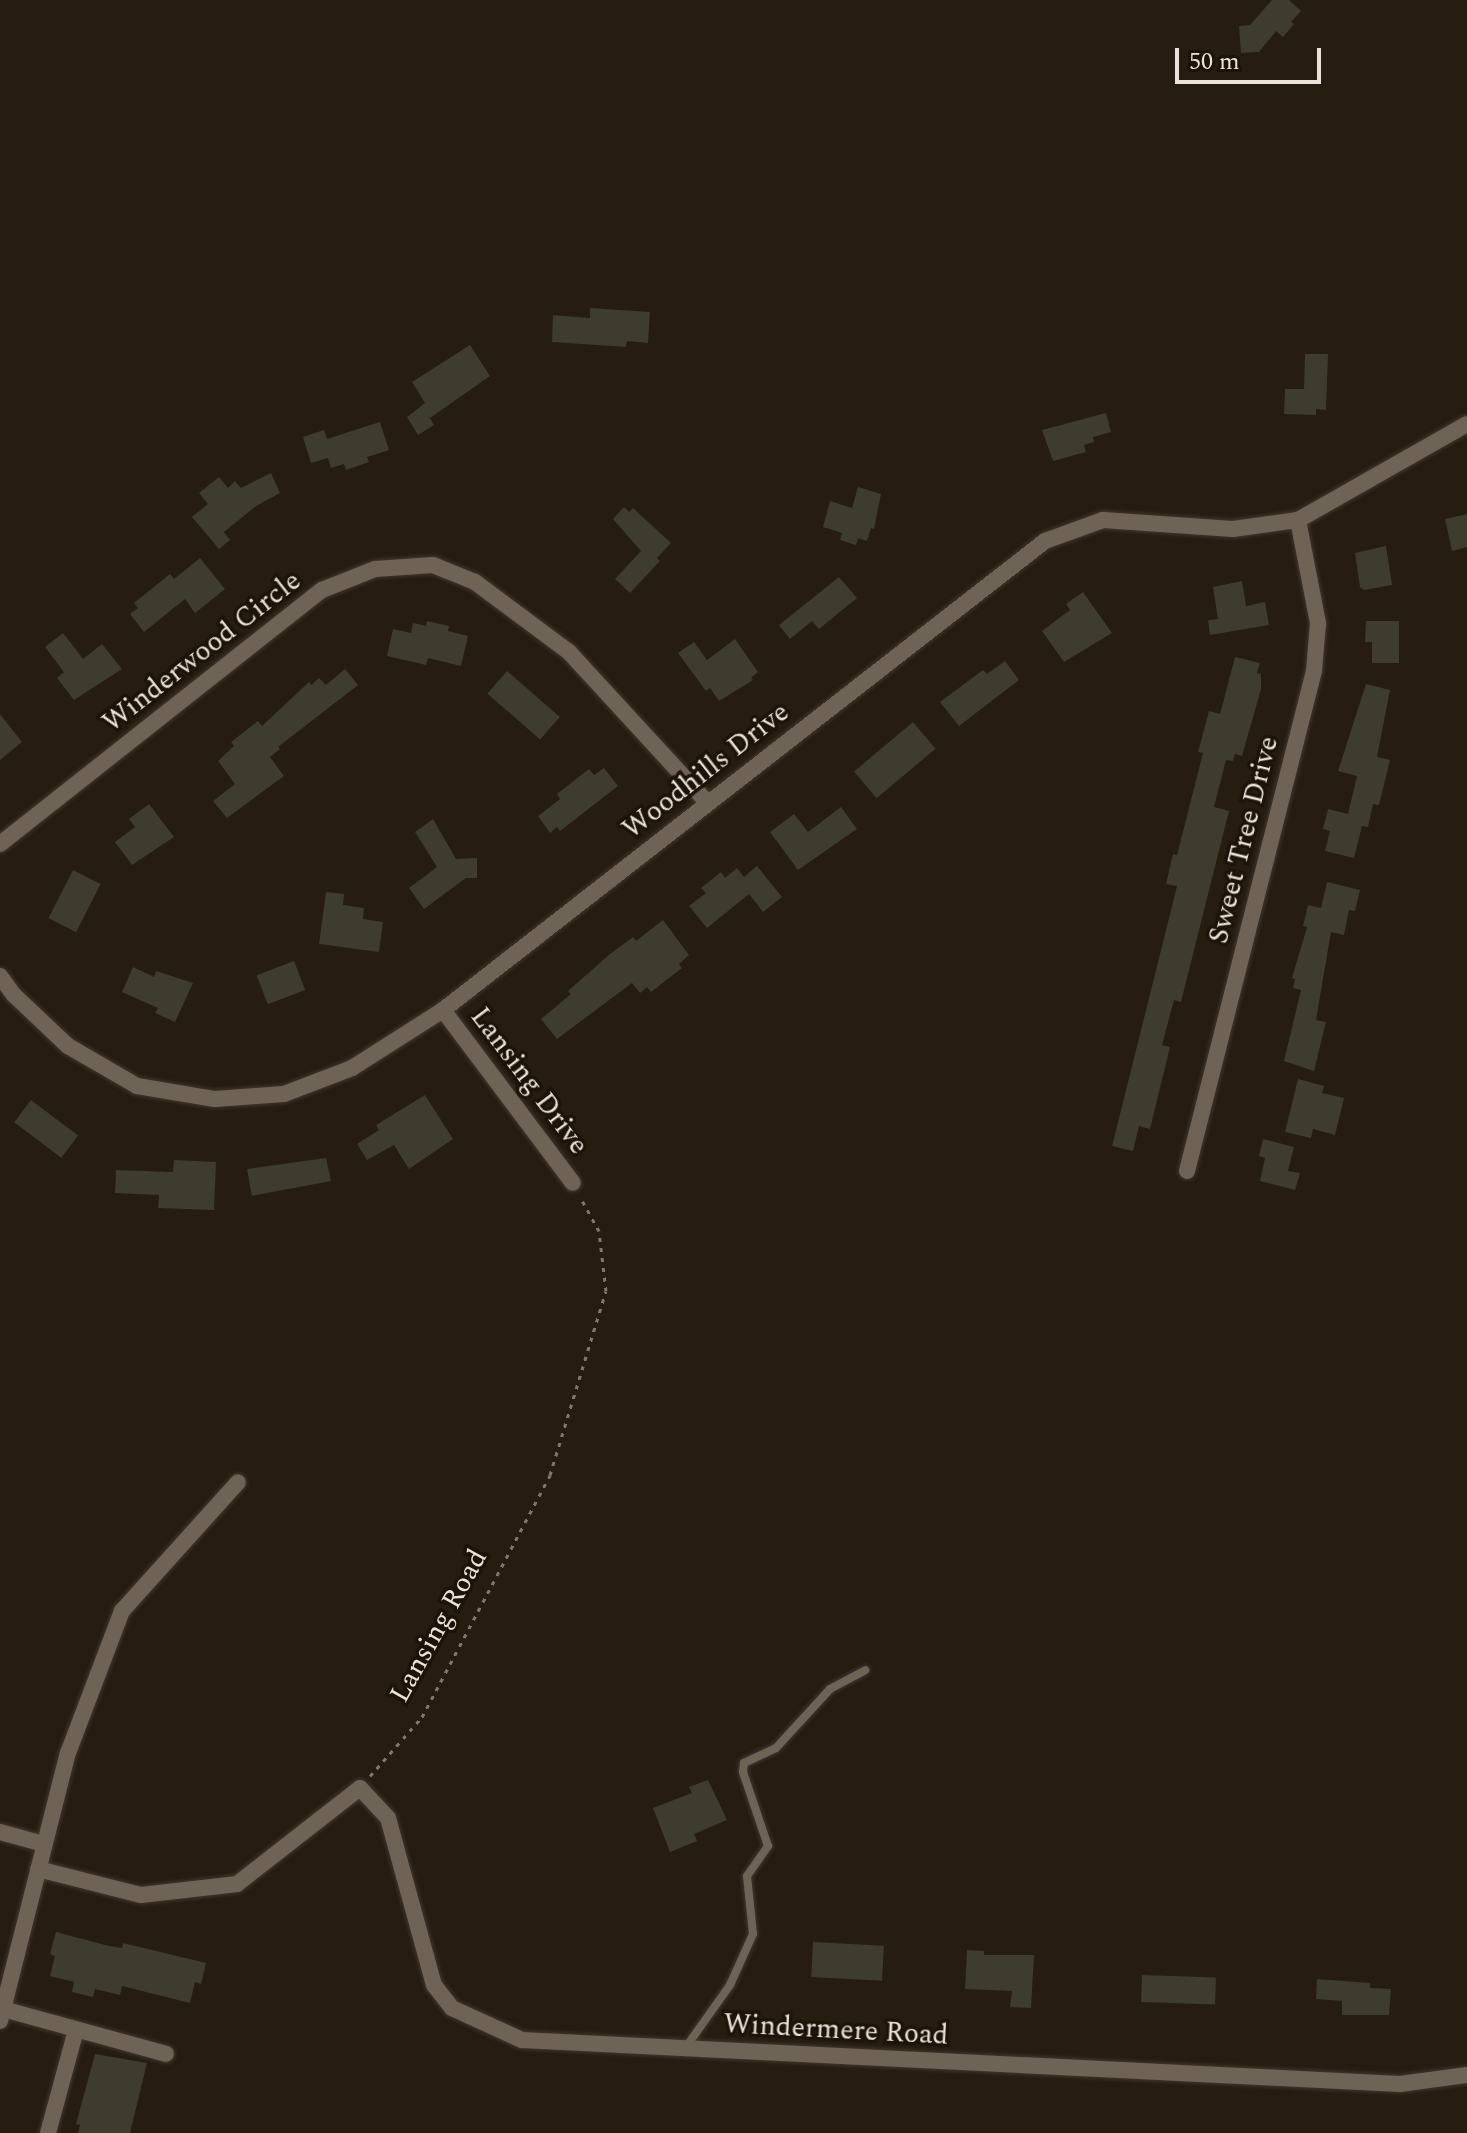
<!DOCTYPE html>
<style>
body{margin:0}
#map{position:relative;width:1467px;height:2133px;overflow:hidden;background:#261c10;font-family:Spectral,serif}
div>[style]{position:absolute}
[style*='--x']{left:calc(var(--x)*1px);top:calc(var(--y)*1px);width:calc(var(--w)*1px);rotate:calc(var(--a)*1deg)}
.building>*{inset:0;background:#3e3c2c;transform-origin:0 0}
.path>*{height:3px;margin-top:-1.5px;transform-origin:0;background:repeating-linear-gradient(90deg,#80786e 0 4px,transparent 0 10px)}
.roads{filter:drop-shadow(0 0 2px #3f3731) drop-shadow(0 0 2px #3f3731)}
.service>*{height:8px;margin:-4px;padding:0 4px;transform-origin:4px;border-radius:4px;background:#6f6355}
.minor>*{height:16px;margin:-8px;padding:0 8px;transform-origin:8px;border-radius:8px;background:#6f6355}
span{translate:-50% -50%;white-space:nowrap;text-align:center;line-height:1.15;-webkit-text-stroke:7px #1d1308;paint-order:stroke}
.street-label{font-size:28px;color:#eae3db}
.scale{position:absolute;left:1175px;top:48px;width:146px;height:36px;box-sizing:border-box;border:4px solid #eae3db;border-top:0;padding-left:10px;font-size:24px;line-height:28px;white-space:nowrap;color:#eae3db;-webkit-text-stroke:6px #1d1308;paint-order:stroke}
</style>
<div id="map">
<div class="building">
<div style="clip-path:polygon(1272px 0,1289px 0,1301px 11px,1291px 22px,1294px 24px,1283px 37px,1276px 31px,1259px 52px,1241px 53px,1239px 26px,1250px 25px)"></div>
<div style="clip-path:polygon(590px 308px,650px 312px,648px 343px,627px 341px,626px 347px,552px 342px,553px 315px,590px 318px)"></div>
<div style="clip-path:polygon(470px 345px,490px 376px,430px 418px,427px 414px,434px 425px,418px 435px,407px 417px,425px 403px,412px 382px)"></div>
<div style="clip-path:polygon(1305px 354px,1328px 354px,1326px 410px,1316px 409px,1316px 415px,1284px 414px,1285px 389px,1304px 389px)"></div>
<div style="clip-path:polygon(1106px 413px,1111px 432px,1093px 437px,1094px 442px,1084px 445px,1086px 452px,1053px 461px,1042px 430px)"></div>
<div style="clip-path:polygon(380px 422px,389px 450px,367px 457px,369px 462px,346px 470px,344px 464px,331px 468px,328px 458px,311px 463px,303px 437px,324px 430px,327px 439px)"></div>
<div style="clip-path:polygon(271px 473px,280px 493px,256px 506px,224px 532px,230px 540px,219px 549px,192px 517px,208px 504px,199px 493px,219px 477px,228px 488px,235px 481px,241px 488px)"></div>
<div style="clip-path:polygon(858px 487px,881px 494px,874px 529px,871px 528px,867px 541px,858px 538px,856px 545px,840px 540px,842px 533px,823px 527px,830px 501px,852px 508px)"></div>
<div style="clip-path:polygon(624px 507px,629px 512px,633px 508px,671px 543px,657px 558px,660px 561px,630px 593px,615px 579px,641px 551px,613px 519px)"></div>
<div style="clip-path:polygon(1467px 514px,1467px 547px,1452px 551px,1445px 519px)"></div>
<div style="clip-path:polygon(1386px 546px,1392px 585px,1364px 590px,1360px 587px,1355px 553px)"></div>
<div style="clip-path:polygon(200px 558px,225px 589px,195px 613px,185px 599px,144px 632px,130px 614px,138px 608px,134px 603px,170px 574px,174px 579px)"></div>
<div style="clip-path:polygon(839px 577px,857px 598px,819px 629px,812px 621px,790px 639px,779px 625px)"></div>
<div style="clip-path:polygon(1242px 581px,1246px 606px,1265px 602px,1269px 625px,1210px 635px,1208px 620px,1218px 619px,1213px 587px)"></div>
<div style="clip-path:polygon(1083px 592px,1112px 633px,1064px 662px,1042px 631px,1070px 610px,1066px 604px)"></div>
<div style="clip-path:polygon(427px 621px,449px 626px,448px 631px,468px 636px,461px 666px,428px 658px,426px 665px,387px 656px,393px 629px,411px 633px,413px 623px,426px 626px)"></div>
<div style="clip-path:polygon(1366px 621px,1399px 621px,1399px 663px,1372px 663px,1372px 642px,1365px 642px)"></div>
<div style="clip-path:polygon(63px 633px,83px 659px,102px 644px,122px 669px,74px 700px,57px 678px,64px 672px,45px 647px)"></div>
<div style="clip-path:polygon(735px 639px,758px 672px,751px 678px,753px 680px,719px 701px,710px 688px,706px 691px,678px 653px,694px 642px,707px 660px)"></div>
<div style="clip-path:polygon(1235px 657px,1260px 663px,1257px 673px,1261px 674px,1261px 689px,1242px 756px,1235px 754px,1233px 761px,1226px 760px,1214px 807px,1229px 811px,1181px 1002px,1174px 1000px,1162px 1045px,1170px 1047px,1150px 1129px,1139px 1126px,1133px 1151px,1112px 1146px,1177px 886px,1166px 884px,1173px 854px,1177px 855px,1203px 753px,1198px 752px,1209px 711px,1220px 714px)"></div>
<div style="clip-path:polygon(1005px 661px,1019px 680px,959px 726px,940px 702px,983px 670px,987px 674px)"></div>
<div style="clip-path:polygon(345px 669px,358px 685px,278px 747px,280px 749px,270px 757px,284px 776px,227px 818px,213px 801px,235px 784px,218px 761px,234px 746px,231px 742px,258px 721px,262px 726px,309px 682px,311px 685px,319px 678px,326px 685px)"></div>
<div style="left:507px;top:671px;width:70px;height:30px;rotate:41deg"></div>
<div style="clip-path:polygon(1366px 684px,1390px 690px,1377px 757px,1390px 760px,1379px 805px,1373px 804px,1368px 827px,1362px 826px,1354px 858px,1325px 851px,1330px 831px,1323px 829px,1328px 809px,1348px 814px,1357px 776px,1338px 771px)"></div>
<div style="clip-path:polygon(0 714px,22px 742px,0 760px)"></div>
<div style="left:913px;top:722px;width:35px;height:77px;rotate:50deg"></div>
<div style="clip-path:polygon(604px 768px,618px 786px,560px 831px,557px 827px,550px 833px,538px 816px,560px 799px,557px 794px,589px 769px,594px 775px)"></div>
<div style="clip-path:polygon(149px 804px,174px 837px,132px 865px,115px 842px,135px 827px,129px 819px)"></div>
<div style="clip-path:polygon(841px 807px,857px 829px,798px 870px,770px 832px,794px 814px,808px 832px)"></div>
<div style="clip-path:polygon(433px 819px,456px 859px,477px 858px,477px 878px,466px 878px,424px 909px,409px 888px,437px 867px,415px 832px)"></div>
<div style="clip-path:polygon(757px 866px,782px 897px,763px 912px,749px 894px,707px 928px,689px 906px,706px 893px,701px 888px,721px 872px,725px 878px,737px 868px,744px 877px)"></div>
<div style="left:73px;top:870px;width:31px;height:54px;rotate:27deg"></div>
<div style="clip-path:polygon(1327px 882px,1360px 890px,1355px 911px,1349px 910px,1344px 935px,1331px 932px,1316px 1020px,1326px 1022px,1314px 1071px,1284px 1061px,1301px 990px,1293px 988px,1295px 979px,1292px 978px,1307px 927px,1303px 926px,1308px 905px,1321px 908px)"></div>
<div style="clip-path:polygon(326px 892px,344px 894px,343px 905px,364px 908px,363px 919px,383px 922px,379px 952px,319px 944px)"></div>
<div style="clip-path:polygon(663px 920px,689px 955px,679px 964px,682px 968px,651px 992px,647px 987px,640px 993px,632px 983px,557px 1039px,541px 1019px,571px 994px,568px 991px,610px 954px,633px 937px,636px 941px)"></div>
<div style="left:294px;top:961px;width:31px;height:40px;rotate:69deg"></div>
<div style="clip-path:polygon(133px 967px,154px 977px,156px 971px,193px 983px,175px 1022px,155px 1013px,158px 1008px,122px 992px)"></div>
<div style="clip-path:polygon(1298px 1079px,1324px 1086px,1322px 1093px,1344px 1098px,1335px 1135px,1313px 1129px,1311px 1138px,1285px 1132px)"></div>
<div style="clip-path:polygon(425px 1095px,453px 1139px,409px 1169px,394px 1145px,367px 1160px,357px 1144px,379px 1130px,376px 1125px)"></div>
<div style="left:31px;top:1100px;width:59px;height:28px;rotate:37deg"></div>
<div style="clip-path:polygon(1263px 1139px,1294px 1147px,1288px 1171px,1300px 1173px,1295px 1190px,1260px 1181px,1265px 1158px,1259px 1156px)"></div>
<div style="clip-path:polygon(326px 1158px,331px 1181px,252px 1196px,247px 1169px)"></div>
<div style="clip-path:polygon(174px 1160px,216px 1162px,214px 1210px,158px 1208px,159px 1195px,115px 1193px,116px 1170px,173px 1172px)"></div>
<div style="clip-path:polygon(708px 1780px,727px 1820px,694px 1834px,697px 1841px,670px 1852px,653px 1808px,692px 1793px,689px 1787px)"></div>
<div style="clip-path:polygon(56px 1932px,109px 1946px,122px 1948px,123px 1943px,206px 1963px,201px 1984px,195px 1982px,190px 2003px,122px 1986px,120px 1995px,95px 1989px,93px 1997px,72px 1992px,74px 1982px,50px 1976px,55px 1956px,50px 1954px)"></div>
<div style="left:813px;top:1942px;width:71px;height:35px;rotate:3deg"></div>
<div style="clip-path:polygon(967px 1950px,984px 1951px,984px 1955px,1034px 1955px,1031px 2008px,1010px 2007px,1012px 1991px,965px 1989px)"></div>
<div style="left:1142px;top:1975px;width:74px;height:27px;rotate:2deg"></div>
<div style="clip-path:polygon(1317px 1979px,1370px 1983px,1370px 1988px,1391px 1989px,1389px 2015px,1342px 2015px,1342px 2001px,1316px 1999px)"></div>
<div style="clip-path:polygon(95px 2054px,147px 2063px,130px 2133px,78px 2133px,80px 2125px,76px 2124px)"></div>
</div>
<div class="path">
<div style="--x:370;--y:1776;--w:79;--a:-48.6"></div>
<div style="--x:422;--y:1717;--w:274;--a:-62.1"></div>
<div style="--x:550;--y:1475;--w:192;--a:-73.1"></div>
<div style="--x:606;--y:1291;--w:60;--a:-96.7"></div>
<div style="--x:599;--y:1231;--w:35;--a:-119"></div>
</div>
<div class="roads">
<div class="service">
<div style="--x:686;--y:2047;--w:76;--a:-54.6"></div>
<div style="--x:730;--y:1985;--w:56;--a:-65.7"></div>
<div style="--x:753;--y:1934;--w:58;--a:-95.9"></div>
<div style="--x:747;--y:1876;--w:37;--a:-55"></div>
<div style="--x:768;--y:1846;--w:78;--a:-108.7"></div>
<div style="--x:743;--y:1772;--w:9;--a:-84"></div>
<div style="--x:744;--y:1763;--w:35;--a:-25"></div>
<div style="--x:776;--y:1748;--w:80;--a:-47.5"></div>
<div style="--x:830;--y:1689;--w:40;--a:-28"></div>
</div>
<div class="minor">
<div style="--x:0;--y:844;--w:410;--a:-38.3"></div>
<div style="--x:322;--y:590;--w:57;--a:-21.6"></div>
<div style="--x:375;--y:569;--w:58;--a:-3.9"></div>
<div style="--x:433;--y:565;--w:45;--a:22"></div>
<div style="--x:475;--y:582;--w:117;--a:36.7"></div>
<div style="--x:569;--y:652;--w:204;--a:47.4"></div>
<div style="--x:0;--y:976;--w:24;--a:54"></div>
<div style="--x:14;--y:995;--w:74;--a:43.4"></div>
<div style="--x:68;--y:1046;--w:80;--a:30.1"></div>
<div style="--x:137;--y:1086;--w:79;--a:9.5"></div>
<div style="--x:215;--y:1099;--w:69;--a:-4.1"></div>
<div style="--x:284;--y:1094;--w:73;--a:-20.9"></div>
<div style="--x:352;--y:1068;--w:108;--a:-32.5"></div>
<div style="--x:443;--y:1010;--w:763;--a:-37.92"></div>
<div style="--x:1045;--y:541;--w:62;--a:-19.9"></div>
<div style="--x:1103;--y:520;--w:130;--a:4"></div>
<div style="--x:1233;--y:529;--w:66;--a:-7.9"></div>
<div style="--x:1298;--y:520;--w:194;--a:-29.6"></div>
<div style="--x:443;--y:1010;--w:216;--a:53.1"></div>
<div style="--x:1187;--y:1171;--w:516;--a:-75.75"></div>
<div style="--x:1314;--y:671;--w:48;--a:-85.2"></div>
<div style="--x:1318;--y:623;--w:105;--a:-101"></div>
<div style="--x:0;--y:1832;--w:46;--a:15.3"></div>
<div style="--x:38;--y:1869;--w:106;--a:14.2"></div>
<div style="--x:141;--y:1895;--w:97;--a:-6.5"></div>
<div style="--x:237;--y:1884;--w:156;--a:-38"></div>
<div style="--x:360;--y:1788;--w:41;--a:47"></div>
<div style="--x:388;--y:1818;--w:173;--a:74.6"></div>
<div style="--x:434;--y:1985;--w:29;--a:52"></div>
<div style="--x:452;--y:2008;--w:77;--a:24.6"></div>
<div style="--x:522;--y:2040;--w:879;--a:2.87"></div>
<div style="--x:1400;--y:2084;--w:68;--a:-7.7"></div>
<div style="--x:3;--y:2009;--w:169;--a:15.4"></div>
<div style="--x:0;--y:2021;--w:276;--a:-75.8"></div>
<div style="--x:68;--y:1753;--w:152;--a:-69.2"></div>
<div style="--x:122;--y:1611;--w:173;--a:-48"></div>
<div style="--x:48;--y:2133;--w:107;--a:-74.8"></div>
</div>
</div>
<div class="street-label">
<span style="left:202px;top:652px;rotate:-38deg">Winderwood Circle</span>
<span style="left:706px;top:771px;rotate:-38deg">Woodhills Drive</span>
<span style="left:1244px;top:840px;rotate:-76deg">Sweet Tree Drive</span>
<span style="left:529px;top:1081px;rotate:53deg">Lansing Drive</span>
<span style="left:439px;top:1626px;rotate:-61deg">Lansing Road</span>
<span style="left:836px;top:2030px;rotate:3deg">Windermere Road</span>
</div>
<div class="scale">50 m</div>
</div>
